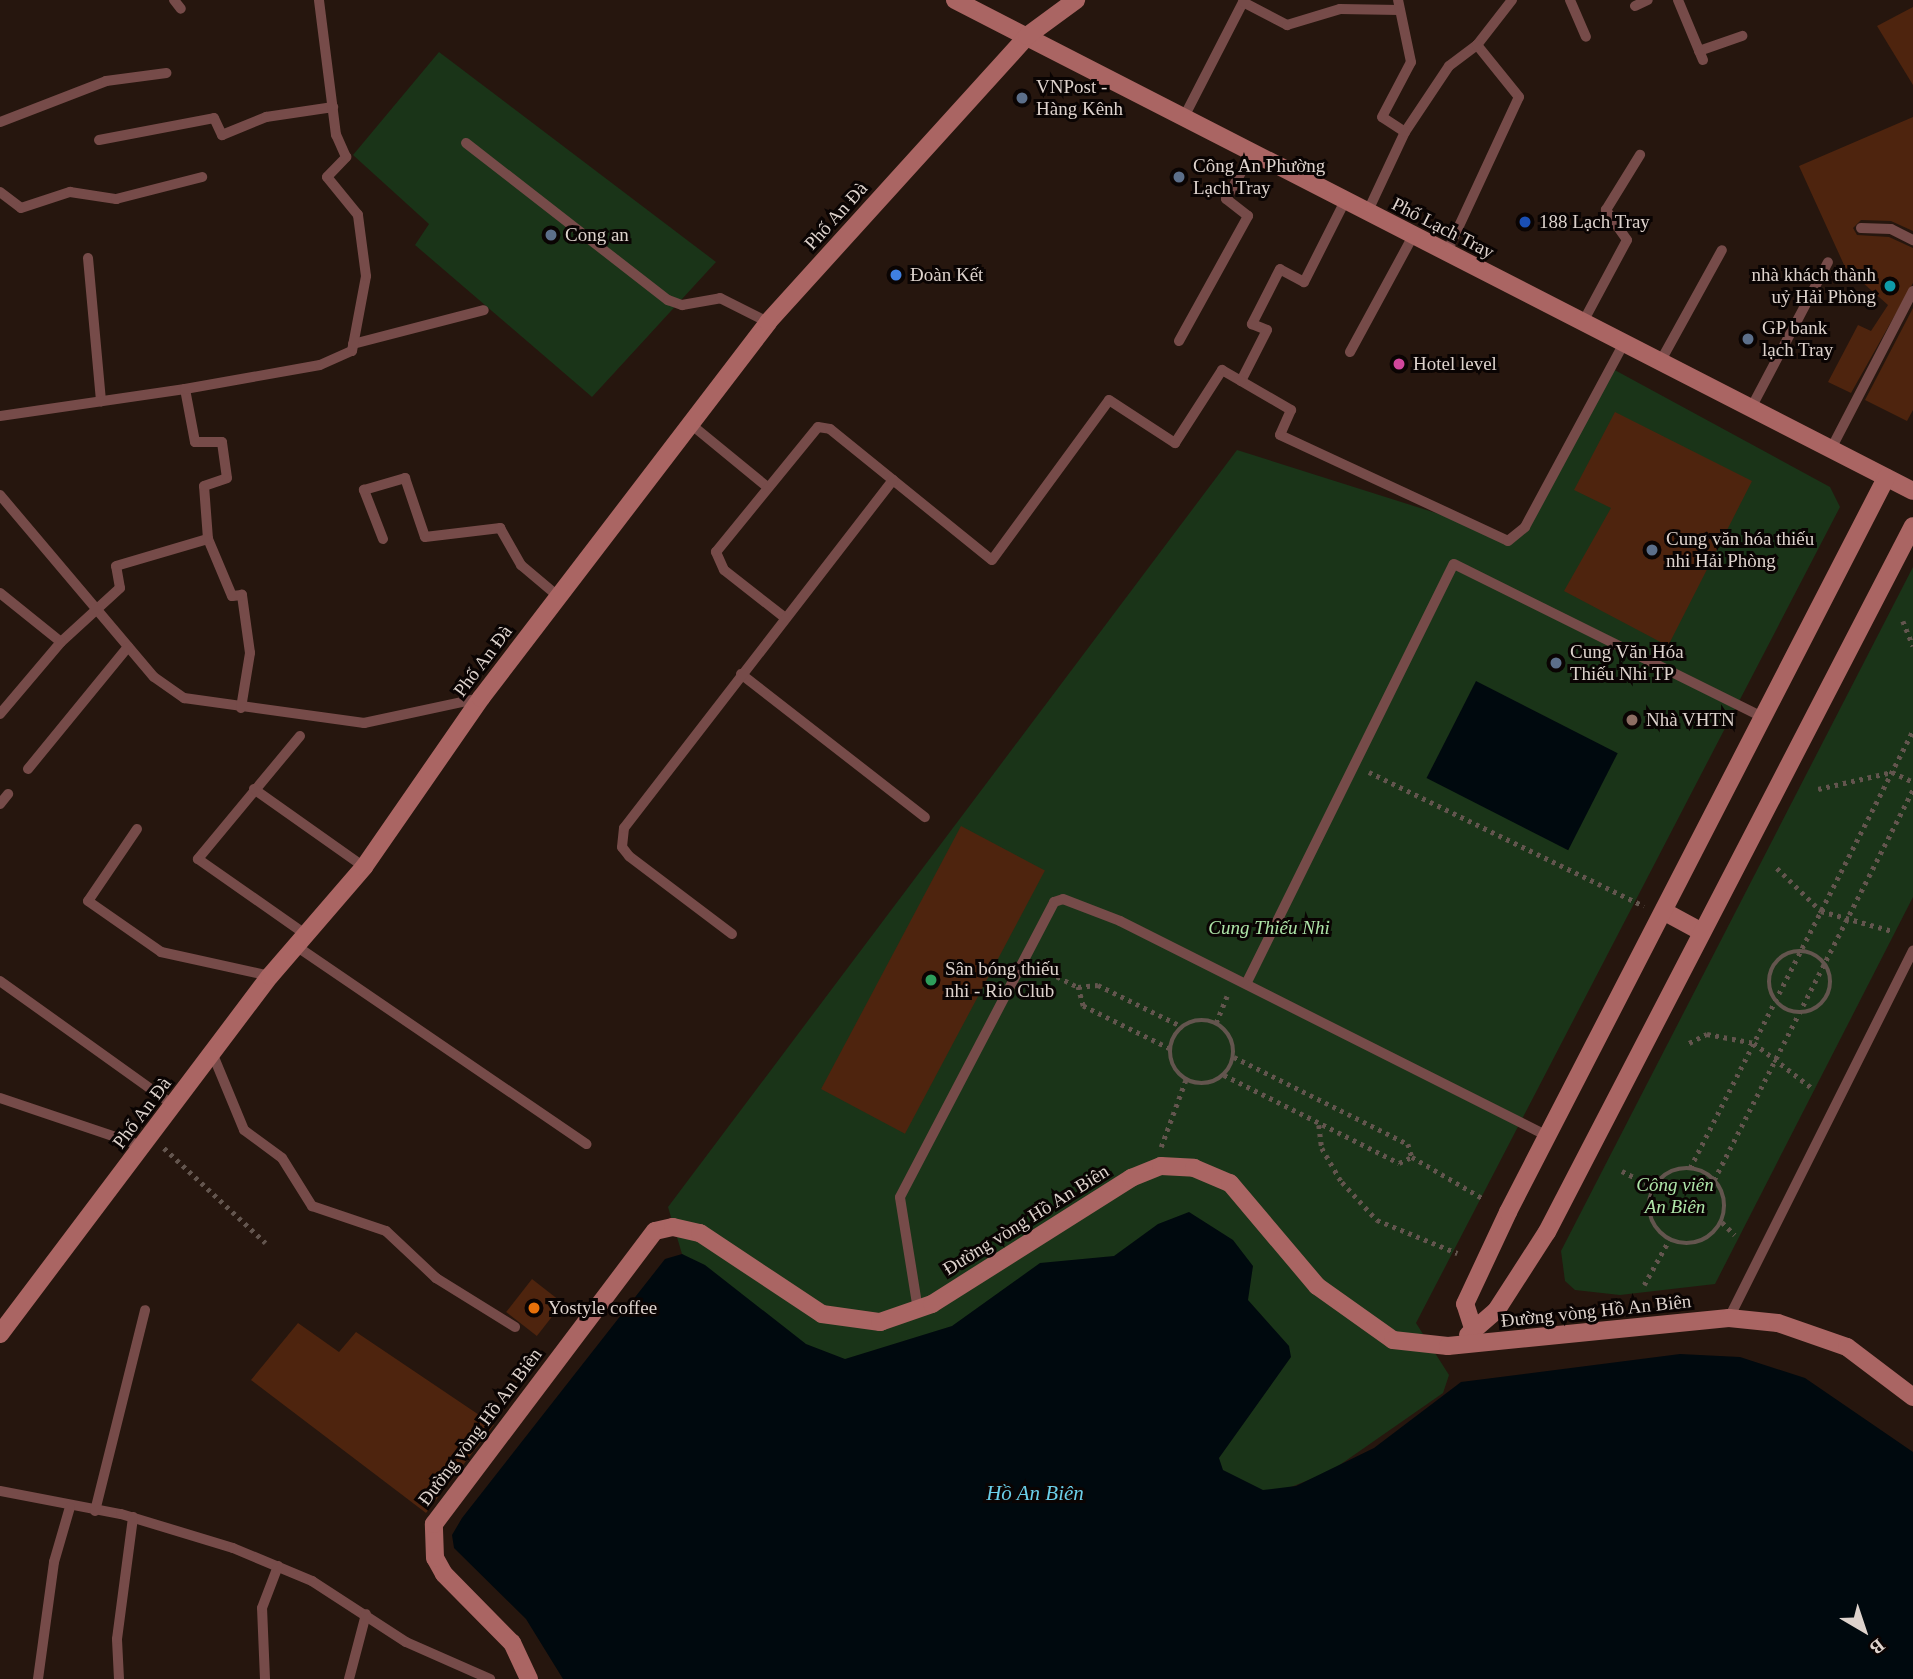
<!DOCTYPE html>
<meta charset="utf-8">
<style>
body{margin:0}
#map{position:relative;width:1913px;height:1679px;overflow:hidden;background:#26160e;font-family:"Times New Roman",serif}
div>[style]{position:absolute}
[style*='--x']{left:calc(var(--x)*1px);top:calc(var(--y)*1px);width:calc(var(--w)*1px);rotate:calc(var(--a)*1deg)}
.green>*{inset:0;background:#1a3418}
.water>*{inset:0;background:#00090e;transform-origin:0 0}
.building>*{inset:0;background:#4e240e;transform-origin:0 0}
.path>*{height:4.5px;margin-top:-2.25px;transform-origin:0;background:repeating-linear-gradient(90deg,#63554e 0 3.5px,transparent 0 8.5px)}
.path>.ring{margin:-2.25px;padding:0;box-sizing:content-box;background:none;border:4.5px solid #63554e;border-radius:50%}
.lane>*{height:10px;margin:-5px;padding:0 5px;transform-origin:5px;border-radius:5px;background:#764b49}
.secondary>*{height:18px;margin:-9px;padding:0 9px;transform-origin:9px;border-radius:9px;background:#aa6563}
.dots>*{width:19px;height:19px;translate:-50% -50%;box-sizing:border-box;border:4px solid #0a0403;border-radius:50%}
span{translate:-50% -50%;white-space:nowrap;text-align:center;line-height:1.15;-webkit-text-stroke:6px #0a0403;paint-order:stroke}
.poi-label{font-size:19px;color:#ded3cd}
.left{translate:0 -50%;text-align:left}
.right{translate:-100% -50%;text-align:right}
.street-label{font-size:19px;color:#ded3cd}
.park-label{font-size:19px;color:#aee5a8;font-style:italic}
.water-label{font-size:21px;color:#6bcfe9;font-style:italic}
.north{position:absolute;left:1829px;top:1595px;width:70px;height:70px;-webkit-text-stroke:5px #0a0403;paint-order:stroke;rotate:141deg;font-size:19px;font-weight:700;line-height:28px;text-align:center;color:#ded3cd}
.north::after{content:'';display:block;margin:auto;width:24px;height:32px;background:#ded3cd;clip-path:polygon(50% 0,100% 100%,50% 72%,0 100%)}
</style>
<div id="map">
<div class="green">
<div style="clip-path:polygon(439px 52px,716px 262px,592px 397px,415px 245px,429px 224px,353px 155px)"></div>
<div style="clip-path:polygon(1611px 368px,1830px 487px,1840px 507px,1416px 1323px,1449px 1375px,1443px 1393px,1331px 1471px,1251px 1503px,963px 1340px,832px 1367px,682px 1254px,668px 1207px,1237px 450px,1515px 538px)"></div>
<div style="clip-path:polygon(1913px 567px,1913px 897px,1715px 1284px,1620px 1295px,1575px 1290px,1565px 1281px,1561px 1251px)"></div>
</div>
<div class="water">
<div style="left:1476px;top:681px;width:159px;height:109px;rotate:27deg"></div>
<div style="clip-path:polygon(1189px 1212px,1233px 1240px,1253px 1266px,1248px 1300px,1289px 1346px,1291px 1357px,1219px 1458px,1223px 1470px,1263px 1490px,1296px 1486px,1374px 1448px,1461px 1382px,1680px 1354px,1740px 1357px,1805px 1378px,1913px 1452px,1913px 1679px,563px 1679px,526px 1619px,454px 1548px,452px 1535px,462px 1518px,665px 1259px,682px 1254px,705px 1265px,806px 1344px,845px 1359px,952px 1326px,1040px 1263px,1114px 1256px,1158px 1224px)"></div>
</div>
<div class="building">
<div style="clip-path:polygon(1913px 7px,1913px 85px,1877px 26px)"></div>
<div style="clip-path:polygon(1913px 117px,1913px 231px,1891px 221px,1861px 220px,1853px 228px,1857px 235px,1889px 237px,1913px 248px,1913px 283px,1851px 393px,1828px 382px,1858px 325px,1871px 331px,1888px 305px,1845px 267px,1799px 166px)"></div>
<div style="clip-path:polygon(1913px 308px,1913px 410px,1907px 421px,1865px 400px)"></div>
<div style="clip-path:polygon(1615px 412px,1752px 481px,1668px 646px,1564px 591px,1611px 508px,1574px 490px)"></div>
<div style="left:961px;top:826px;width:95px;height:298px;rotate:28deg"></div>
<div style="left:532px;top:1279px;width:39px;height:42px;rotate:38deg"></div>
<div style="clip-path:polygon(298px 1323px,339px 1352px,356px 1332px,494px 1425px,426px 1513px,251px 1380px)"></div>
</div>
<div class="path">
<div style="--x:1903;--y:621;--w:27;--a:68"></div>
<div style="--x:1369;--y:772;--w:306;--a:26"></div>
<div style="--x:1818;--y:789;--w:76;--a:-12.9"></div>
<div style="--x:1892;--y:772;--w:23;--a:25"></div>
<div style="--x:1777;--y:868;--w:62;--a:44.3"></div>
<div style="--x:1821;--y:911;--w:74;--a:15.7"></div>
<div class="ring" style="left:1769px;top:951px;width:57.5px;height:57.5px"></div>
<div style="--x:1042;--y:969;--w:40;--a:26.6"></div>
<div class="ring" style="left:1170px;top:1020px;width:59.5px;height:59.5px"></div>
<div style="--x:1216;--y:1023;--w:29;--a:-68"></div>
<div style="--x:1689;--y:1043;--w:20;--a:-27"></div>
<div style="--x:1707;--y:1034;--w:48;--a:10.8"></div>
<div style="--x:1754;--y:1043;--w:75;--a:37.9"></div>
<div style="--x:1170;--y:1049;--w:97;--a:-153.7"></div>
<div style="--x:1083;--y:1006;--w:20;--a:-105"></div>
<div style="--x:1078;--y:987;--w:20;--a:-6"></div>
<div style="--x:1098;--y:985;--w:95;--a:26.3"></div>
<div style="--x:1234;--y:1057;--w:195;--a:26.6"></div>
<div style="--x:1408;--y:1144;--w:14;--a:73"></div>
<div style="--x:1224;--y:1075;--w:196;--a:26.7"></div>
<div style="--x:1399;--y:1163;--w:14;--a:-25"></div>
<div style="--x:1412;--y:1157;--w:83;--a:30.3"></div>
<div style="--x:1319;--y:1125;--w:23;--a:83"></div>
<div style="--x:1322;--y:1148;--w:39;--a:60"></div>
<div style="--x:1342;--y:1182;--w:52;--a:47.4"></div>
<div style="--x:1377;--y:1220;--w:87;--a:22.4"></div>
<div style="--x:1161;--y:1147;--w:72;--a:-69.8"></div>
<div style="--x:164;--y:1148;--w:139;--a:43"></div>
<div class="ring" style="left:1649px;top:1168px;width:71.5px;height:71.5px"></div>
<div style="--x:1690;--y:1168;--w:492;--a:-63"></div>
<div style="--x:1622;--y:1171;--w:35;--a:27"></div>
<div style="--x:1714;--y:1180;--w:439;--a:-63"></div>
<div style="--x:1722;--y:1222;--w:18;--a:45"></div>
<div style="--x:1644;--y:1285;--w:51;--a:-60.9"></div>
</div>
<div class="lane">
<div style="--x:174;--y:0;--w:11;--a:52"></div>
<div style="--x:1570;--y:0;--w:40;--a:66.6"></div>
<div style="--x:1678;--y:0;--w:65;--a:67.4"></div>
<div style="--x:1635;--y:6;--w:14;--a:-25"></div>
<div style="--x:1699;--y:51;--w:46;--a:-19.2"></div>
<div style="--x:1184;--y:117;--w:129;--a:-62.8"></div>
<div style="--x:1243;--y:2;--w:50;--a:27.6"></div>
<div style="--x:1287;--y:25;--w:55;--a:-16.8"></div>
<div style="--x:1340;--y:9;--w:59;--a:1"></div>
<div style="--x:0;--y:122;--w:114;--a:-21.1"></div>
<div style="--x:106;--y:81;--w:61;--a:-7.6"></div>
<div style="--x:1405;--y:132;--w:79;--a:-56.3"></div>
<div style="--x:1449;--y:66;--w:35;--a:-37"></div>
<div style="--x:1477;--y:45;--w:57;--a:-52.1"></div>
<div style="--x:99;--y:140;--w:117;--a:-10.8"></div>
<div style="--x:214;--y:118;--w:19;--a:65"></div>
<div style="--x:222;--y:135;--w:48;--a:-22.2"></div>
<div style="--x:266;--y:117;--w:68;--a:-8.5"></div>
<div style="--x:466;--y:143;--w:256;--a:37.9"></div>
<div style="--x:668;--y:300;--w:15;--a:20"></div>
<div style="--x:682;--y:305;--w:39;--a:-10"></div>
<div style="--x:720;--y:298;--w:54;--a:26.6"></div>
<div style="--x:0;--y:192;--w:26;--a:37"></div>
<div style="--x:21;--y:208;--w:52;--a:-18.1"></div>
<div style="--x:70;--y:192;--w:47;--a:8.7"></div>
<div style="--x:116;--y:199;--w:89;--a:-14.3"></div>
<div style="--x:1345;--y:201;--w:91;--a:116.8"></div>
<div style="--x:1304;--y:282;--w:27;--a:-152"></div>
<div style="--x:1280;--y:269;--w:62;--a:117"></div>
<div style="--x:1252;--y:324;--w:16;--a:22"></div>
<div style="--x:1267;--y:330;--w:57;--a:117"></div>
<div style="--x:1241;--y:381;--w:58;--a:30.1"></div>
<div style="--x:1291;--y:410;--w:27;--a:114"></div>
<div style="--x:1280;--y:435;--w:251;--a:24.9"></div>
<div style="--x:1508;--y:541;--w:22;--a:-39"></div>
<div style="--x:1525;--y:527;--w:207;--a:-61.7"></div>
<div style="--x:1367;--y:213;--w:89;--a:-64.9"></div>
<div style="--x:1405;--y:132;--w:27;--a:-147"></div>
<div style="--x:1382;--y:117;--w:62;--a:-62.2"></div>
<div style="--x:1411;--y:62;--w:63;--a:-101.8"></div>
<div style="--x:1861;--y:228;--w:30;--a:2"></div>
<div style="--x:1891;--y:229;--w:25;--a:27"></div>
<div style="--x:1446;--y:254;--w:173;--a:-65.1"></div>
<div style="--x:1519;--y:97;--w:67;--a:-128.9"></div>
<div style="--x:88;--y:258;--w:144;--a:84.8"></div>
<div style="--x:1583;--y:322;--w:93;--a:-61.8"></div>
<div style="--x:1627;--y:240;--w:37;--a:-125"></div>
<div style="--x:1606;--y:210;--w:65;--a:-58.3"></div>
<div style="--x:1179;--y:341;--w:143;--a:-61.1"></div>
<div style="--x:1248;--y:216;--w:28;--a:-142"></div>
<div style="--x:1226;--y:199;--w:53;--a:-60.5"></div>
<div style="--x:353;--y:344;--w:135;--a:-14.5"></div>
<div style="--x:1350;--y:352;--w:132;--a:-61.5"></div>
<div style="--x:1659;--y:364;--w:130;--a:-61.1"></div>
<div style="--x:1750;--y:410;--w:167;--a:-62.2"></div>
<div style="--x:0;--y:416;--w:187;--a:-8.3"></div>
<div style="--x:693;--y:426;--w:94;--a:39.4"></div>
<div style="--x:1831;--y:449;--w:178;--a:-62.6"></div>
<div style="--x:0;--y:495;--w:238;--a:49.8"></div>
<div style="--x:154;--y:677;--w:37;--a:35"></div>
<div style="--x:184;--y:698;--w:182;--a:7.9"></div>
<div style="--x:364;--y:723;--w:120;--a:-12.1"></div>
<div style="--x:383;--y:539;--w:53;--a:-111.2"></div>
<div style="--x:364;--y:490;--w:43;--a:-16.3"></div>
<div style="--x:405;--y:478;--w:62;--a:71.3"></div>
<div style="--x:425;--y:537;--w:76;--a:-6.8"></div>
<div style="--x:500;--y:528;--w:43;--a:60.4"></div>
<div style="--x:521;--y:565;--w:50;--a:40.1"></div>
<div style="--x:0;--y:593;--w:78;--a:38.8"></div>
<div style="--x:61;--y:642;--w:80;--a:-42.5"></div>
<div style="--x:120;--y:588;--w:22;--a:-100"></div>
<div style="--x:116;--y:566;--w:96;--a:-16.4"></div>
<div style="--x:784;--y:617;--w:76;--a:-141.9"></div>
<div style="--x:724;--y:570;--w:20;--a:-114"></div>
<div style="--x:716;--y:552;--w:161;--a:-50.8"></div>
<div style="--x:818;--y:427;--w:12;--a:9"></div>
<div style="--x:830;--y:429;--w:208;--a:39"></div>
<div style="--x:992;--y:560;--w:198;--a:-53.8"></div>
<div style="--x:1109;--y:400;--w:79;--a:33.1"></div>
<div style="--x:1175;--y:443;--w:87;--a:-57.2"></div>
<div style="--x:1222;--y:370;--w:22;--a:30"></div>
<div style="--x:741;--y:674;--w:233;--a:37.9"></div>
<div style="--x:241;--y:708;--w:56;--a:-80.7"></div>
<div style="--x:250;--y:653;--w:59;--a:-97.9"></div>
<div style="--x:242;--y:595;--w:10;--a:174"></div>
<div style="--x:232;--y:596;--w:62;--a:-112.8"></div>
<div style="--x:208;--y:539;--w:53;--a:-94.3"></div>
<div style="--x:204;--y:486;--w:24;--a:-19"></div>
<div style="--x:227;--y:478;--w:36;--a:-98"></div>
<div style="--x:222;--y:442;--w:27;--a:180"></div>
<div style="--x:195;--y:442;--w:54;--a:-100.7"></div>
<div style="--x:185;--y:389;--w:137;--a:-10.1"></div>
<div style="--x:320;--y:365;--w:35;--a:-24"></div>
<div style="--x:352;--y:351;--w:76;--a:-79.4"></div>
<div style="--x:366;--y:276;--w:62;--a:-97.5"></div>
<div style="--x:358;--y:215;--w:49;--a:-129.2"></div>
<div style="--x:327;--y:177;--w:28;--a:-46"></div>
<div style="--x:346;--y:157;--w:24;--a:-114"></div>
<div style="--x:336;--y:135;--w:136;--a:-97.2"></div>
<div style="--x:0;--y:714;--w:94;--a:-49.7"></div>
<div style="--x:300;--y:736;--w:160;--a:129.7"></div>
<div style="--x:198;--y:859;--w:134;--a:35"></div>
<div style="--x:28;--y:769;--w:158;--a:-50.7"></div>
<div style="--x:254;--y:789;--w:135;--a:35.3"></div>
<div style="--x:0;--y:804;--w:13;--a:-51"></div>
<div style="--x:137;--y:829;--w:87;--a:124.2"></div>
<div style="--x:88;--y:901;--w:89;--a:34.9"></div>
<div style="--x:161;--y:952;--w:112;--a:12.4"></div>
<div style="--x:732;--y:934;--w:129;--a:-142.9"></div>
<div style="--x:629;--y:856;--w:11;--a:-128"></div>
<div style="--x:622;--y:847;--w:19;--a:-84"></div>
<div style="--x:624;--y:828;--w:440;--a:-52.3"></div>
<div style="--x:299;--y:948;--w:348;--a:34.3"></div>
<div style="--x:0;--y:981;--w:213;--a:35.6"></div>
<div style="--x:1247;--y:982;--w:466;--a:-63.7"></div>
<div style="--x:1454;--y:564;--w:346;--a:26.4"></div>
<div style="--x:213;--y:1055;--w:81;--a:67.5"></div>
<div style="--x:244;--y:1130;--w:47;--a:36.4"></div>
<div style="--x:282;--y:1158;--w:57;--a:58"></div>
<div style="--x:312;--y:1206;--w:78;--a:18.7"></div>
<div style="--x:386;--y:1231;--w:69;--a:43.2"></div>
<div style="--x:436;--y:1278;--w:93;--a:31.8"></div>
<div style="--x:0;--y:1098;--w:151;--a:18.6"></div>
<div style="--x:918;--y:1310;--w:114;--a:-99.1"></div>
<div style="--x:900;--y:1197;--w:333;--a:-62.4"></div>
<div style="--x:1054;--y:902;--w:9;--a:-18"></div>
<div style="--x:1063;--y:899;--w:61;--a:21.1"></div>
<div style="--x:1120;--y:921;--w:479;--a:26.7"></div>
<div style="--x:1729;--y:1318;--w:411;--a:-63.4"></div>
<div style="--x:0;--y:1491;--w:123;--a:10.8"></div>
<div style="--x:121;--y:1514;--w:117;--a:16.9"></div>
<div style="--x:233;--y:1548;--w:86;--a:22.7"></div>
<div style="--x:312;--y:1581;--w:112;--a:33"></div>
<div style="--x:406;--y:1642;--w:92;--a:23.8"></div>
<div style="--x:95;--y:1511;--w:207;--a:-76"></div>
<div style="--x:38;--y:1679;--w:118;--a:-82.2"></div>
<div style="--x:54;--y:1562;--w:57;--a:-73.8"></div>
<div style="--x:119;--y:1679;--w:40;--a:-92.9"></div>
<div style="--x:117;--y:1639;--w:123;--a:-82.5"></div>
<div style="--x:265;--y:1679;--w:71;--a:-92.4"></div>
<div style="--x:262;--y:1608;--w:45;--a:-69.1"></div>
<div style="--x:349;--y:1679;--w:67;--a:-75.3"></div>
</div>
<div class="secondary">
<div style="--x:955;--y:0;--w:1076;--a:27.14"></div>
<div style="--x:1665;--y:912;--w:42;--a:28.4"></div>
<div style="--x:1472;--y:1325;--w:22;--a:-108"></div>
<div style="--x:1465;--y:1304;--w:102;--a:-64.9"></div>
<div style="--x:1508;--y:1212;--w:826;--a:-62.75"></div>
<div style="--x:0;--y:1334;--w:448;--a:-53"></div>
<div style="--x:270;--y:976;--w:144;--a:-49.2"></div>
<div style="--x:364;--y:867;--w:206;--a:-55.3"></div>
<div style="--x:481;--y:698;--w:473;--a:-52.6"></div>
<div style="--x:768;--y:322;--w:386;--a:-47.8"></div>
<div style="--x:1027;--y:36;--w:61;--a:-36.3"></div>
<div style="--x:1468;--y:1335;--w:37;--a:-41"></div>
<div style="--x:1496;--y:1311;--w:94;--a:-57.2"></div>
<div style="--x:1547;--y:1232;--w:795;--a:-62.6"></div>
<div style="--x:529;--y:1679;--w:40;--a:-115"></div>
<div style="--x:512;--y:1643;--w:97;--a:-134.6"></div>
<div style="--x:444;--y:1574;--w:18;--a:-119"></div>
<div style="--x:435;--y:1558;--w:34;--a:-92"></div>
<div style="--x:434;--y:1524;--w:367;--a:-53"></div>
<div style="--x:655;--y:1231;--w:18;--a:-13"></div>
<div style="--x:673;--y:1227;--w:28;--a:13"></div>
<div style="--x:700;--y:1233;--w:146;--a:33.6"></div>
<div style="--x:822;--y:1314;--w:59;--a:7.9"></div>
<div style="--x:880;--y:1322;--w:55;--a:-19.1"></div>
<div style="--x:932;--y:1304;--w:236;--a:-32.3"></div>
<div style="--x:1131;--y:1178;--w:32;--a:-22"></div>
<div style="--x:1161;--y:1166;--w:33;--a:3"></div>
<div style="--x:1194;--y:1168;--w:39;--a:23"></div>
<div style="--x:1230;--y:1183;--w:135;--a:49.8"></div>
<div style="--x:1317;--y:1286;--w:93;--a:35.4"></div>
<div style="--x:1393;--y:1340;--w:55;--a:6.2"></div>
<div style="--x:1448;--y:1346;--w:282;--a:-5.7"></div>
<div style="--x:1729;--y:1318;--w:49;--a:5.8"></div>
<div style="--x:1778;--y:1323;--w:73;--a:19.2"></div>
<div style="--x:1847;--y:1347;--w:83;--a:37.1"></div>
</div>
<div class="dots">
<div style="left:1022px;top:98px;background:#5c6f8a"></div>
<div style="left:1179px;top:177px;background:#5c6f8a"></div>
<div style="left:1525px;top:222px;background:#1a4fb4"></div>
<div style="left:551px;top:235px;background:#5c6f8a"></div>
<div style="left:896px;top:275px;background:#3f7fe0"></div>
<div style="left:1890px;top:286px;background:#0f9aa8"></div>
<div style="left:1748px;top:339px;background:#5c6f8a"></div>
<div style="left:1399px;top:364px;background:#d1479c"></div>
<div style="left:1652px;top:550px;background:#5c6f8a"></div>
<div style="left:1556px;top:663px;background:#5c6f8a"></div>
<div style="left:1632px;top:720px;background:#8d6e63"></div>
<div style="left:931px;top:980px;background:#2e9e5b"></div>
<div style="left:534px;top:1308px;background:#e8710a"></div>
</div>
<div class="poi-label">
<span class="left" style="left:1036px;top:98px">VNPost -<br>Hàng Kênh</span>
<span class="left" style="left:1193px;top:177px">Công An Phường<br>Lạch Tray</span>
<span class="left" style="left:1539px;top:222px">188 Lạch Tray</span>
<span class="left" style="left:565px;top:235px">Cong an</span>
<span class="left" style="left:910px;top:275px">Đoàn Kết</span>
<span class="right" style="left:1876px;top:286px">nhà khách thành<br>uỷ Hải Phòng</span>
<span class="left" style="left:1762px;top:339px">GP bank<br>lạch Tray</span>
<span class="left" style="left:1413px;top:364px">Hotel level</span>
<span class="left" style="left:1666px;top:550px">Cung văn hóa thiếu<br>nhi Hải Phòng</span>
<span class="left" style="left:1570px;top:663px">Cung Văn Hóa<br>Thiếu Nhi TP</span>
<span class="left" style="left:1646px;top:720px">Nhà VHTN</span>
<span class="left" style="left:945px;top:980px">Sân bóng thiếu<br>nhi - Rio Club</span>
<span class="left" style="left:548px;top:1308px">Yostyle coffee</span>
</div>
<div class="street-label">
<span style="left:836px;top:216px;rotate:-48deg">Phố An Đà</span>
<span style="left:1443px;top:228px;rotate:27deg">Phố Lạch Tray</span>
<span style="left:483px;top:661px;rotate:-53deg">Phố An Đà</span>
<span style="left:142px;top:1113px;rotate:-53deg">Phố An Đà</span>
<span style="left:1026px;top:1220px;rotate:-32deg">Đường vòng Hồ An Biên</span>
<span style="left:1596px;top:1311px;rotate:-6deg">Đường vòng Hồ An Biên</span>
<span style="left:480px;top:1427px;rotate:-53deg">Đường vòng Hồ An Biên</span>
</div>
<div class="park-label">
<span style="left:1269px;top:928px">Cung Thiếu Nhi</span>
<span style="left:1675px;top:1196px">Công viên<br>An Biên</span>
</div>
<div class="water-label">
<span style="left:1035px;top:1493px">Hồ An Biên</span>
</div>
<div class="north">B</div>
</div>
